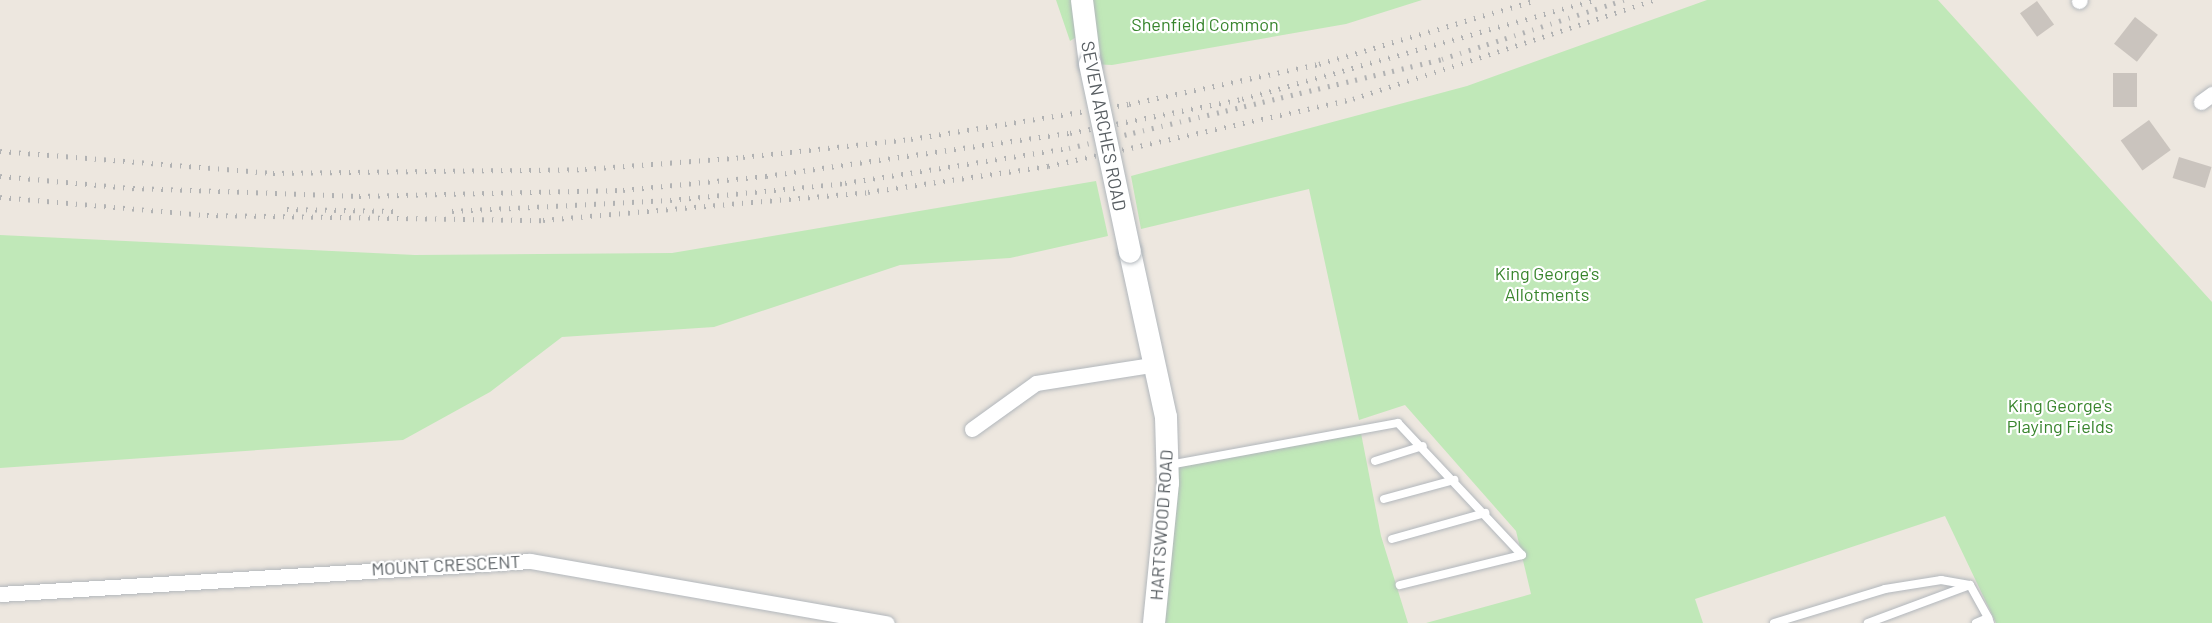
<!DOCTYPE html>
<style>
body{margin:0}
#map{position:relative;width:2212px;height:623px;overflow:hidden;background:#ede7df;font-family:Barlow,sans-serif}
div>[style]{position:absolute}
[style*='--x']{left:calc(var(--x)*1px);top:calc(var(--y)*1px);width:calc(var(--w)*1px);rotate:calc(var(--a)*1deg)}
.green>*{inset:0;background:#c0e8b8}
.building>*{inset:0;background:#cac4be;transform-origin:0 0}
.roads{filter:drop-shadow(0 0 2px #b2b7bc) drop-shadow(0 0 2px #b2b7bc)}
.lane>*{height:8px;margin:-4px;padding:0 4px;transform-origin:4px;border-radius:4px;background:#fff}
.street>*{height:15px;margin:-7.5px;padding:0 7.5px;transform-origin:7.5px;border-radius:7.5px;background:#fff}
.secondary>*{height:22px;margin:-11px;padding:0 11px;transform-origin:11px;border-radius:11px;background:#fff}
.rail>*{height:4.5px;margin-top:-2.25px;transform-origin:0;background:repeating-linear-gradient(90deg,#b1b2b3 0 1.5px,transparent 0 9.5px)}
.bridges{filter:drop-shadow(0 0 2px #b1b7bc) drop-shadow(0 0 2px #b1b7bc)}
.secondary-bridge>*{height:22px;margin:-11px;padding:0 11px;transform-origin:11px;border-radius:11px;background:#fff}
span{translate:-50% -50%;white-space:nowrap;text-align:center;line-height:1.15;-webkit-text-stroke:4.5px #fff;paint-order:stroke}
.park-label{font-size:18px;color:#38852d}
.street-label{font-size:18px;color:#585e62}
</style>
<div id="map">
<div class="green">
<div style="clip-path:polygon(1056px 0,1422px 0,1346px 24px,1112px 65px,1090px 64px,1084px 32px,1070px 41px)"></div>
<div style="clip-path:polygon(1707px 0,1938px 0,2212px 302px,2212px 623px,1996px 623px,1945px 516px,1695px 599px,1703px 623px,1426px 623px,1531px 594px,1516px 531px,1405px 405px,1359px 420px,1309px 189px,1141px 229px,1131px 176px,1467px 86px)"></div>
<div style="clip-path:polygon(1096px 181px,1108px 236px,1010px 258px,900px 265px,714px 327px,562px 337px,490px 392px,403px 440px,0 468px,0 235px,415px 255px,672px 253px)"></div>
<div style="clip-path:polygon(1360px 428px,1381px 536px,1408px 623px,1154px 623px,1167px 465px)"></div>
</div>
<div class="building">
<div style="left:2037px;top:1px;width:29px;height:21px;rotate:54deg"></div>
<div style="left:2135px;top:17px;width:29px;height:34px;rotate:38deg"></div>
<div style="left:2113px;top:73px;width:24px;height:34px"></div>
<div style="left:2149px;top:120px;width:37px;height:35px;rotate:54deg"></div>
<div style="left:2179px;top:157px;width:34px;height:22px;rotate:17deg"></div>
</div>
<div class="roads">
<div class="lane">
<div style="--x:1375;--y:461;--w:50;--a:-17.4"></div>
<div style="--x:1169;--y:465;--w:233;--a:-10.4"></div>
<div style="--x:1398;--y:423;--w:181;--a:46.8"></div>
<div style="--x:1522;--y:555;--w:126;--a:166.2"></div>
<div style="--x:1384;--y:499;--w:73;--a:-15.2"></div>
<div style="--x:1392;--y:539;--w:97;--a:-15.6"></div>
<div style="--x:1970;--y:585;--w:38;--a:61"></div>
<div style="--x:1774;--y:623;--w:116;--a:-17"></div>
<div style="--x:1885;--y:589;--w:57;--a:-9.1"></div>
<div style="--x:1941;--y:580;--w:29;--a:10"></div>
<div style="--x:1970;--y:585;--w:109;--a:159.6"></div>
<div style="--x:1976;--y:623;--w:13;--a:-23"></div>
<div style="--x:1988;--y:618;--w:5;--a:68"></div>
</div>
<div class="street">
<div style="--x:2079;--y:1;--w:1;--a:-45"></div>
<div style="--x:2201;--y:102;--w:14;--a:-36"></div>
<div style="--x:972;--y:429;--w:79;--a:-35.7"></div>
<div style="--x:1036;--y:383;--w:122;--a:-8.9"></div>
<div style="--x:0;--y:594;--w:531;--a:-3.56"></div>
<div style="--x:530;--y:561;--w:362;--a:9.9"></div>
</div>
<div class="secondary">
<div style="--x:1082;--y:0;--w:64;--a:82.9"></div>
<div style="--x:1130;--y:252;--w:169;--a:77.7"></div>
<div style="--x:1166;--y:417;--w:66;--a:88.3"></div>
<div style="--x:1168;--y:483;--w:141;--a:95.7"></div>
</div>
</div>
<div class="rail">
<div style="--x:0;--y:151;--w:274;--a:4.6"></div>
<div style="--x:273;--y:173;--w:312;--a:-0.7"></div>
<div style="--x:585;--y:169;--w:158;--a:-4.3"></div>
<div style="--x:743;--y:157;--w:169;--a:-6.1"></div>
<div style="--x:911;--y:139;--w:221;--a:-9.1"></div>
<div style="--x:1129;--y:104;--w:194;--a:-11.9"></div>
<div style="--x:1319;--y:64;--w:226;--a:-16.4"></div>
<div style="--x:0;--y:176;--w:134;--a:5.2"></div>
<div style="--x:133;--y:188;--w:226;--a:2"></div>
<div style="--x:359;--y:196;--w:264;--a:-1.3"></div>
<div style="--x:623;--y:190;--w:144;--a:-5.6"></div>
<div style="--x:766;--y:176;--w:307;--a:-8.1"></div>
<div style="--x:1070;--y:133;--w:175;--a:-11.2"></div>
<div style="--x:1242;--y:99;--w:366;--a:-15.7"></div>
<div style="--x:0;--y:197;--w:208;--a:5"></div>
<div style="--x:207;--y:215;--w:336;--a:0.9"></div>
<div style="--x:543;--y:220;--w:326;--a:-4.9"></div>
<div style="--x:868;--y:192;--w:182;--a:-8.2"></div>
<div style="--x:1048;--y:166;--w:312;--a:-12.4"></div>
<div style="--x:1353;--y:99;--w:317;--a:-18.2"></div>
<div style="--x:287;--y:209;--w:108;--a:1.1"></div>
<div style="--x:452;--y:211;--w:218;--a:-2.9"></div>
<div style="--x:670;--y:200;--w:176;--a:-5.5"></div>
<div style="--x:845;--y:183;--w:227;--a:-8.9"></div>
<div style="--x:1069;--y:148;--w:383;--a:-13.4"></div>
<div style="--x:1442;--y:59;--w:191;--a:-18"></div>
</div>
<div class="bridges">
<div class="secondary-bridge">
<div style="--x:1090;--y:64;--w:192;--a:78"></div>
</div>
</div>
<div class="park-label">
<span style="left:1205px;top:24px">Shenfield Common</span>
<span style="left:1547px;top:284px">King George's<br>Allotments</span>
<span style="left:2060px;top:416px">King George's<br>Playing Fields</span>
</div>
<div class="street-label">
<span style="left:1104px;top:126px;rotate:79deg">SEVEN ARCHES ROAD</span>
<span style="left:1161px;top:525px;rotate:-86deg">HARTSWOOD ROAD</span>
<span style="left:446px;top:565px;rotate:-3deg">MOUNT CRESCENT</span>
</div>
</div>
